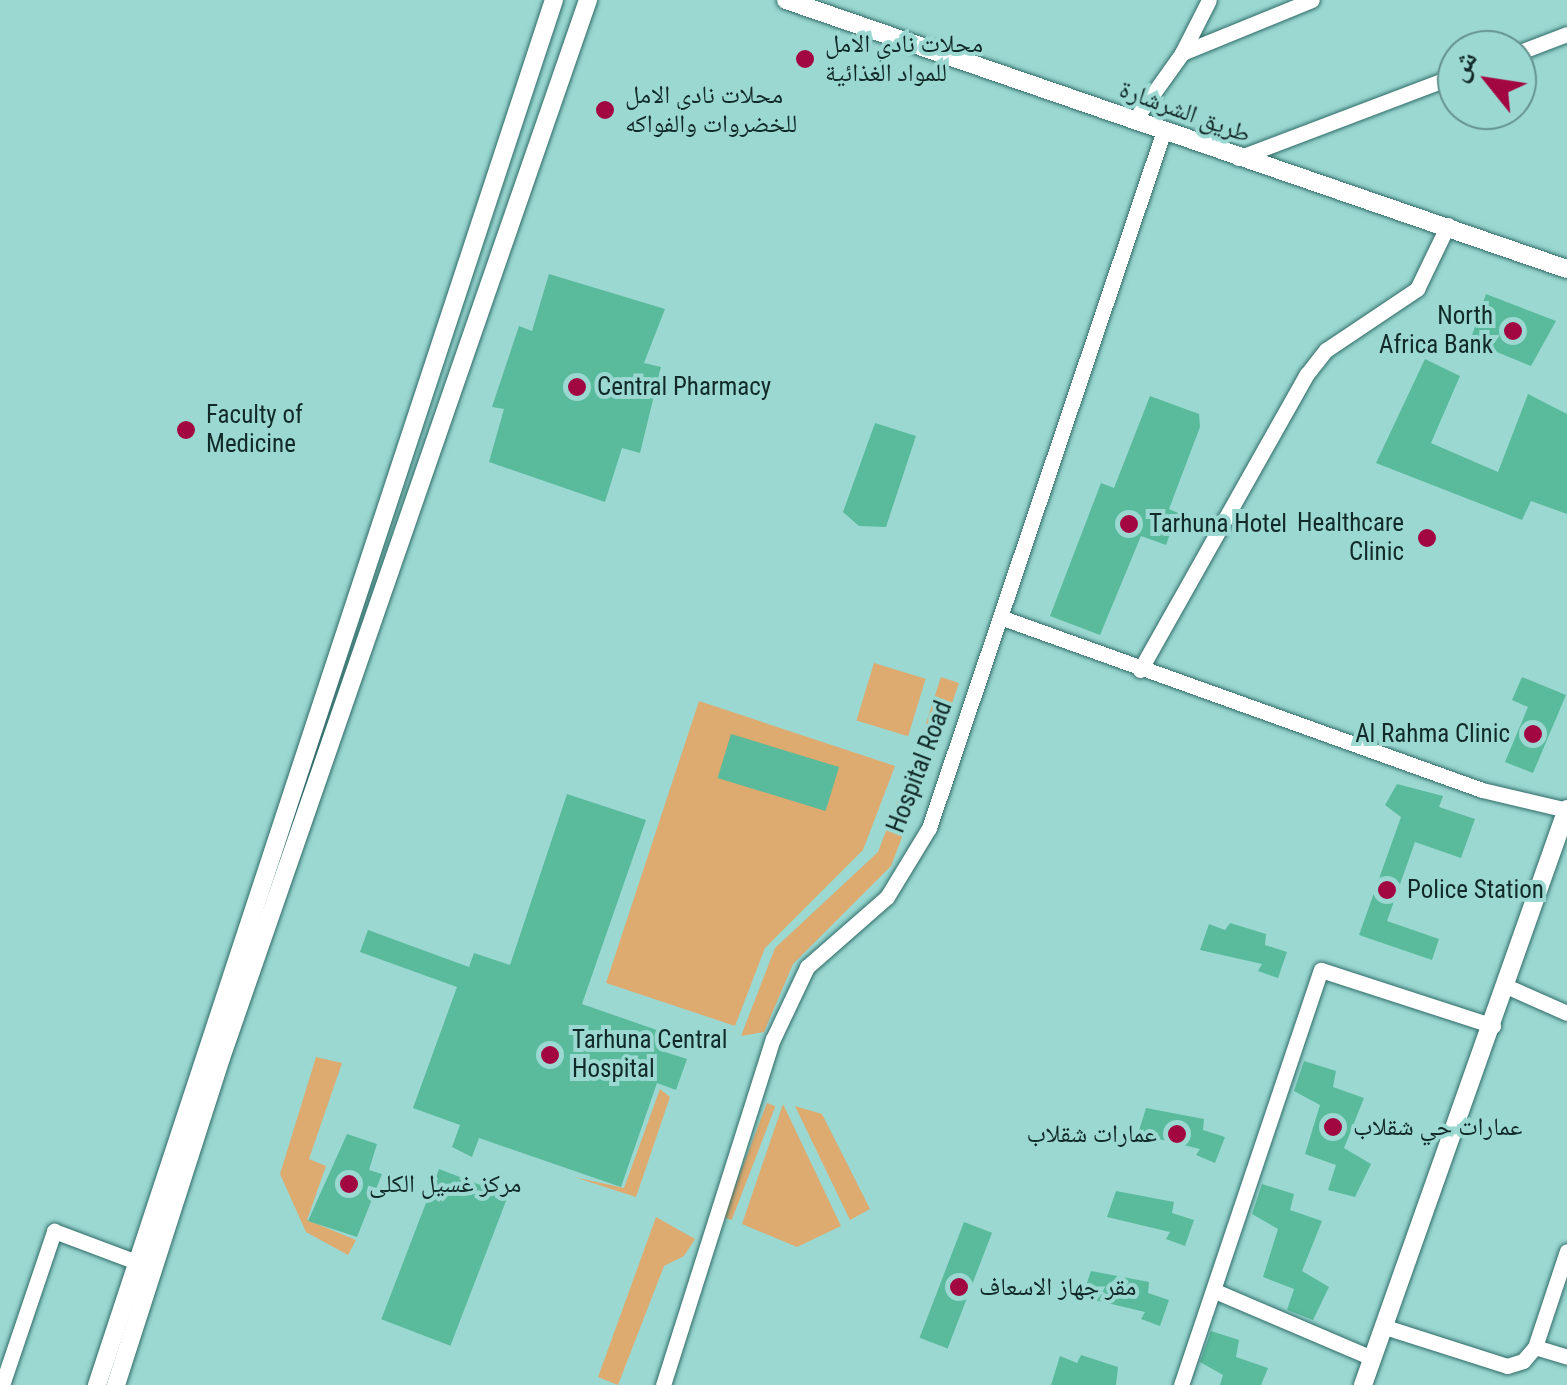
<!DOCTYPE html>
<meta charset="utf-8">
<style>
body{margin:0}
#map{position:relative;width:1567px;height:1385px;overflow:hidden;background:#9bd8d2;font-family:"Roboto Condensed","Noto Naskh Arabic",sans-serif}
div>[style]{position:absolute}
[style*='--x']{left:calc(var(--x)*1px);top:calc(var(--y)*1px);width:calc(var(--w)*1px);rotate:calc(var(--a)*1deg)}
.green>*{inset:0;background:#ddaa70;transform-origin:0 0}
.building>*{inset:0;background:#59bb9b;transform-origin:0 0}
.roads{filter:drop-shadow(0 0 2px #306b67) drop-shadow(0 0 2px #306b67)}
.minor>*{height:15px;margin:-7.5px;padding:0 7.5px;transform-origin:7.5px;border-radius:7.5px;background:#fff}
.tertiary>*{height:18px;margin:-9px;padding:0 9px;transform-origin:9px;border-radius:9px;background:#fff}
.dots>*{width:28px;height:28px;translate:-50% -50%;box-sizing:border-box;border:5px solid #9bd8d2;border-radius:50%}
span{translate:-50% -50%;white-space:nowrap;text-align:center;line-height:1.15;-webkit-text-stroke:8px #9bd8d2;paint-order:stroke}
.poi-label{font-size:25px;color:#112928}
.left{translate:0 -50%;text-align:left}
.right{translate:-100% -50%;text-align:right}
.street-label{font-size:25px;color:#112928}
.north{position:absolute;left:1437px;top:30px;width:100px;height:100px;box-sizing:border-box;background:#9bd8d2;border:2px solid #64928e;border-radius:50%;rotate:300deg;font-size:28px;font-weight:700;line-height:40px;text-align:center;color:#112928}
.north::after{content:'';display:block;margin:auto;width:35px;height:45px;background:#a30742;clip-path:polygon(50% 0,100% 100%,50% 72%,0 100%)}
</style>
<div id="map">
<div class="green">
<div style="left:874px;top:663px;width:54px;height:60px;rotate:17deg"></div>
<div style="clip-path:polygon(941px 677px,959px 683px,939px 741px,928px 748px,919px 745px)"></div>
<div style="clip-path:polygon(699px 701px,895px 766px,863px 850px,765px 948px,735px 1026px,606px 983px)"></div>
<div style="clip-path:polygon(910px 768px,926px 774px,891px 866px,793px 964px,764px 1032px,741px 1036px,775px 948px,878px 852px)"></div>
<div style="clip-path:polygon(316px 1057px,342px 1063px,309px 1159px,326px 1166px,307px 1220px,356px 1240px,348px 1255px,306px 1232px,280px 1174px)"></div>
<div style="clip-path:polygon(660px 1089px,670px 1097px,636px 1197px,574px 1177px,624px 1188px)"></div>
<div style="left:767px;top:1103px;width:9px;height:122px;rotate:21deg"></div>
<div style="clip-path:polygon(783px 1104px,841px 1226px,797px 1247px,742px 1224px)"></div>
<div style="clip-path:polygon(795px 1106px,822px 1114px,870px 1209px,850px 1220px)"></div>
<div style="clip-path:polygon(656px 1217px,695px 1239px,684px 1256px,664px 1266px,618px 1385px,598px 1377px)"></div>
</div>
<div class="building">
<div style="clip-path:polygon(549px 274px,665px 309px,644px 363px,661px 367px,640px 453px,622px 448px,605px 502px,489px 462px,504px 409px,492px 407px,519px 326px,532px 331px)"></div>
<div style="clip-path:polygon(1486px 294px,1556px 321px,1531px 366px,1470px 341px)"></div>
<div style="clip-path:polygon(1425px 359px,1460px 376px,1431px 443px,1498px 472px,1528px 394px,1567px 414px,1567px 514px,1531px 501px,1522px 520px,1376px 463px)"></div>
<div style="clip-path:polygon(1150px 396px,1199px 414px,1200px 427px,1169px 509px,1178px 513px,1166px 545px,1141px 536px,1100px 635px,1050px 616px,1101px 483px,1114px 488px)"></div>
<div style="clip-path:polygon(875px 423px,916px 436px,886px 527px,859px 526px,843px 512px)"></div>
<div style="clip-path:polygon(1522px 677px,1566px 695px,1533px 773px,1505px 762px,1528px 707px,1512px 700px)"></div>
<div style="left:731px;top:734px;width:113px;height:46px;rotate:17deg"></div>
<div style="clip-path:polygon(1397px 784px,1443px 796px,1439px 807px,1475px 819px,1461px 858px,1415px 842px,1387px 921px,1439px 939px,1432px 960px,1359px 935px,1401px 817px,1385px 805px)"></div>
<div style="clip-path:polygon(567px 794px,646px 820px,582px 1004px,671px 1035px,665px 1052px,687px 1059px,676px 1090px,657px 1083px,621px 1187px,479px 1138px,472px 1157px,452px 1147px,460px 1125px,413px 1108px,457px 987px,360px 952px,368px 930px,469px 967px,474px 953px,510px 965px)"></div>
<div style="clip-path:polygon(1230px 923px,1266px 934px,1265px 945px,1287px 952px,1278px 978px,1258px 971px,1262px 964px,1200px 950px,1209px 924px,1225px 930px)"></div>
<div style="clip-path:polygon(1304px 1061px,1336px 1071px,1333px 1087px,1364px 1098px,1344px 1148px,1371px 1164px,1355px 1197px,1328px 1190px,1336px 1165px,1305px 1154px,1320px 1105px,1294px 1091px)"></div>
<div style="clip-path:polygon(1146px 1108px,1204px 1119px,1203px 1130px,1225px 1137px,1215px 1163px,1196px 1155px,1200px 1149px,1138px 1134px)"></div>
<div style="clip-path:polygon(347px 1134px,377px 1144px,369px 1170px,382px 1174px,357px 1237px,308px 1221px)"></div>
<div style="left:439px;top:1169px;width:74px;height:161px;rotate:21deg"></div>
<div style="clip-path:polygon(1262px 1184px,1294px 1194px,1290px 1210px,1322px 1221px,1302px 1271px,1329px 1287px,1313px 1320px,1287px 1310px,1294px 1289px,1263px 1277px,1278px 1229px,1252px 1214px)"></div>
<div style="clip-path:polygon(1116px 1191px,1174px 1202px,1172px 1213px,1194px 1220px,1185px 1246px,1166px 1239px,1170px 1232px,1107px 1217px)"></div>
<div style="left:964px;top:1222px;width:30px;height:124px;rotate:21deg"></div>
<div style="clip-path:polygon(1091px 1271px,1149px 1282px,1148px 1293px,1169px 1300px,1160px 1326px,1141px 1319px,1145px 1312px,1082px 1297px)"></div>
<div style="clip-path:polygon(1211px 1331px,1239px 1340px,1236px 1357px,1268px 1368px,1261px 1385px,1220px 1385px,1223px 1375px,1200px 1362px)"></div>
<div style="clip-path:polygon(1081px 1355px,1118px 1367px,1116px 1385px,1051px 1385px,1060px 1356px,1077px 1363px)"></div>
</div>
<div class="roads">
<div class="minor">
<div style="--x:1182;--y:53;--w:59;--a:-63"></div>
<div style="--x:1517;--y:53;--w:53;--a:-20.8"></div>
<div style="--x:1135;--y:119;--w:81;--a:-54.5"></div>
<div style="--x:1182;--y:53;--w:140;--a:-22.2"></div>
<div style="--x:1238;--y:158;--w:234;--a:-20.8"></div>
<div style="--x:1000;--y:617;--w:512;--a:19.74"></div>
<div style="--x:1482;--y:790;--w:87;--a:13.2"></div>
<div style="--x:1140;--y:670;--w:340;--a:-60.6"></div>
<div style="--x:1307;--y:374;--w:31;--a:-52"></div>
<div style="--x:1326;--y:350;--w:110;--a:-33.8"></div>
<div style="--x:1417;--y:289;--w:71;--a:-64.2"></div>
<div style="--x:1508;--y:987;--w:64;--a:23.8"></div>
<div style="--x:1215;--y:1291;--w:171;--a:23.1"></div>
<div style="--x:1382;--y:1326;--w:131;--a:17.7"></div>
<div style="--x:1507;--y:1366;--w:17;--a:-17"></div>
<div style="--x:1523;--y:1361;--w:18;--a:-49"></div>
<div style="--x:1535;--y:1347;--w:101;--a:-71.6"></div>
<div style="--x:1535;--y:1347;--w:34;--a:17"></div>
<div style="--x:2;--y:1385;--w:163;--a:-71.3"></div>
<div style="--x:54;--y:1231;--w:91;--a:20.6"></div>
<div style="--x:663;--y:1385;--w:363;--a:-72.4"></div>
<div style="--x:773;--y:1039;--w:80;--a:-64.7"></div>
<div style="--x:807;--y:967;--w:106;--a:-41.2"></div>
<div style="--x:887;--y:897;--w:81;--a:-58.7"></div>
<div style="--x:929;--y:828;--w:736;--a:-71.39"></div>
<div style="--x:1181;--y:1385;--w:438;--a:-71.4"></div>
<div style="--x:1321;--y:970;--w:181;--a:18"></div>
</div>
<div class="tertiary">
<div style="--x:786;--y:0;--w:826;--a:19.01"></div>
<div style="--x:97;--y:1385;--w:1458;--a:-71.74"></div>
<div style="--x:116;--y:1385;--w:343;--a:-72.2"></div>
<div style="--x:221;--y:1058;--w:1120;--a:-70.87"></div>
<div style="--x:1363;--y:1385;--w:611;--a:-70.5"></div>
</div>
</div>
<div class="dots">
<div style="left:805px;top:59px;background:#a30742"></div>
<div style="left:605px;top:110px;background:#a30742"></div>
<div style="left:1513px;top:331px;background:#a30742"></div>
<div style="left:577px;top:387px;background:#a30742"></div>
<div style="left:186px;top:430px;background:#a30742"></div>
<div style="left:1129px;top:524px;background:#a30742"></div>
<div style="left:1427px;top:538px;background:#a30742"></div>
<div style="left:1533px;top:734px;background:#a30742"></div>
<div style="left:1387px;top:890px;background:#a30742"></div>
<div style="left:550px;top:1055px;background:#a30742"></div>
<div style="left:1333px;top:1127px;background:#a30742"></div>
<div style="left:1177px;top:1134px;background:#a30742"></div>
<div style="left:349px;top:1184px;background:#a30742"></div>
<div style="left:959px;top:1287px;background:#a30742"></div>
</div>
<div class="poi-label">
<span class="left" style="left:825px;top:59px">محلات نادي الامل<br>للمواد الغذائية</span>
<span class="left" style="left:625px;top:110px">محلات نادي الامل<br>للخضروات والفواكه</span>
<span class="right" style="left:1493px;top:331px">North<br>Africa Bank</span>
<span class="left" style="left:597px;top:387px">Central Pharmacy</span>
<span class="left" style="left:206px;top:430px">Faculty of<br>Medicine</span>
<span class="left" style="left:1149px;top:524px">Tarhuna Hotel</span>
<span class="right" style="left:1404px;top:538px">Healthcare<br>Clinic</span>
<span class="right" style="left:1510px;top:734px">Al Rahma Clinic</span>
<span class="left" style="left:1407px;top:890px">Police Station</span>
<span class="left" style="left:572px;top:1055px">Tarhuna Central<br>Hospital</span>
<span class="left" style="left:1353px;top:1127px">عمارات حي شقلاب</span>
<span class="right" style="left:1157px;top:1134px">عمارات شقلاب</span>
<span class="left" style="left:369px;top:1184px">مركز غسيل الكلى</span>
<span class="left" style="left:979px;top:1287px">مقر جهاز الاسعاف</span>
</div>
<div class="street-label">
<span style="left:1185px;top:112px;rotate:20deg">طريق الشرشارة</span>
<span style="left:920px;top:767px;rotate:-69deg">Hospital Road</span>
</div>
<div class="north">ش</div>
</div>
